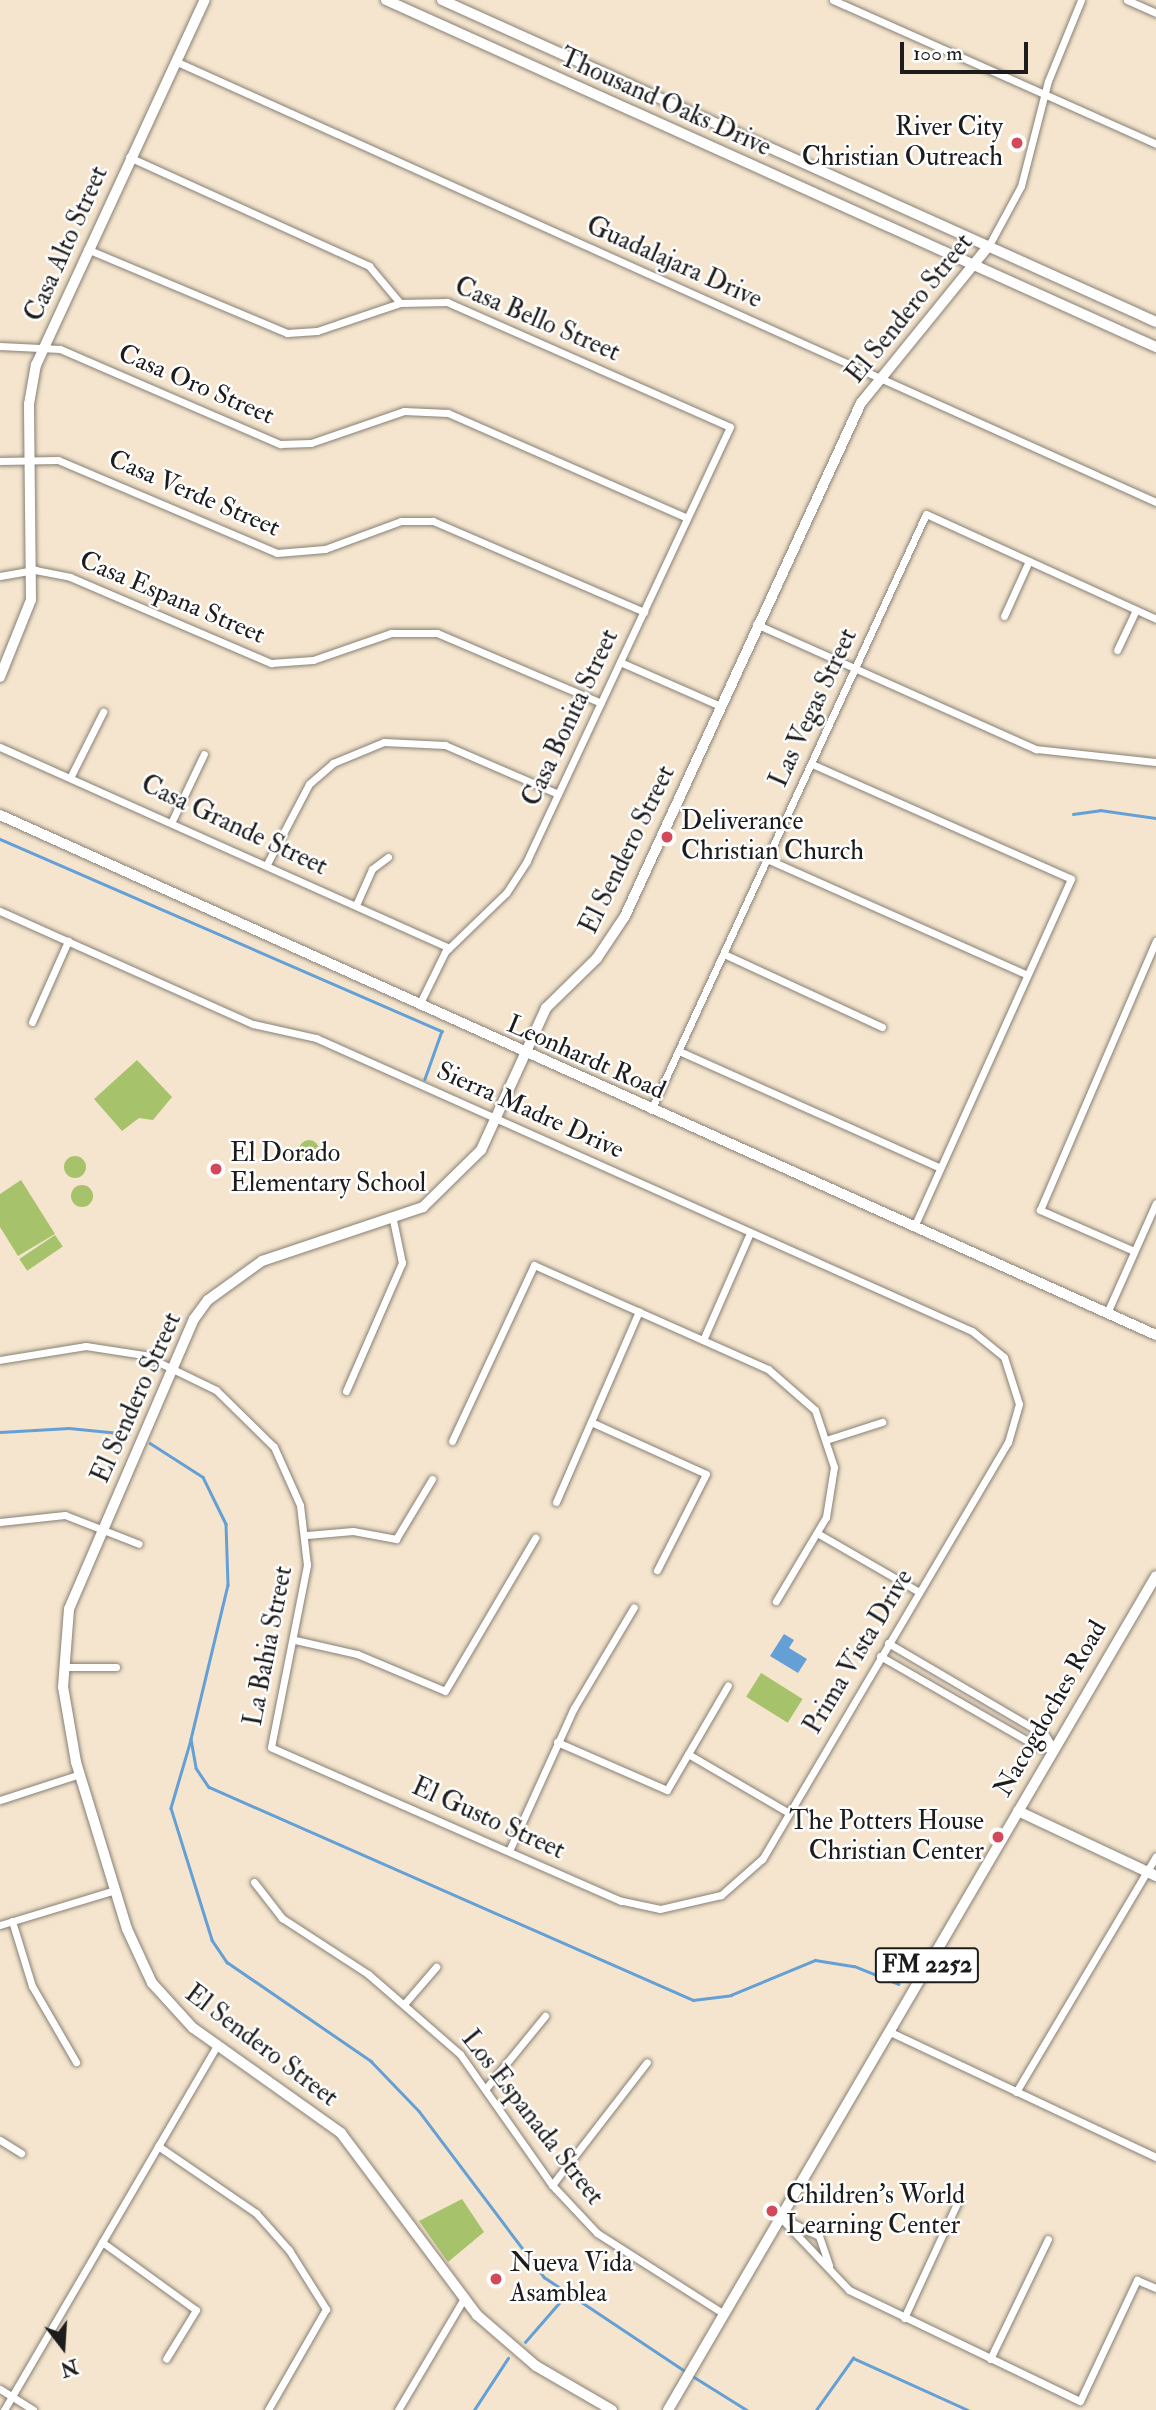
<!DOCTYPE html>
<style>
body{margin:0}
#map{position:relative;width:1156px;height:2410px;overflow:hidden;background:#f5e5ce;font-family:"IM FELL Double Pica",serif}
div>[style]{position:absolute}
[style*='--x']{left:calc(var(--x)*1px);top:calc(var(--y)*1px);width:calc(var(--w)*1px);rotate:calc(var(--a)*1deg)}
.green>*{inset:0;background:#a6c36b;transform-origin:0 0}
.round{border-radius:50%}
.water>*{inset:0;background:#64a0d5}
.stream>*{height:2.5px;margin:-1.25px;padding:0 1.25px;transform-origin:1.25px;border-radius:1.25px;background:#64a0d5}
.roads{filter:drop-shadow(0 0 2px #888075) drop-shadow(0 0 2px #888075)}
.street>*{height:7px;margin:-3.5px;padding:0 3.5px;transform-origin:3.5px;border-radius:3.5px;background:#fff}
.secondary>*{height:10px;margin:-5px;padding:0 5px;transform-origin:5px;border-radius:5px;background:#fff}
.primary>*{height:10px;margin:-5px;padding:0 5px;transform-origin:5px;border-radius:5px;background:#fff}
.dots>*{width:19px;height:19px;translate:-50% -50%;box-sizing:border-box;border:4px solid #fff;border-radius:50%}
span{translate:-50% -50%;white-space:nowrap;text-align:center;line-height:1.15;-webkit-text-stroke:5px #fff;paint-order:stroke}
.shield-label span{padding:2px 5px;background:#fff;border:2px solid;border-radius:5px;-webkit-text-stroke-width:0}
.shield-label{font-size:24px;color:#1c1c1c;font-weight:700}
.street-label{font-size:26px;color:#1c1c1c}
.poi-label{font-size:26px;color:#1c1c1c}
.right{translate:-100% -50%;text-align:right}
.left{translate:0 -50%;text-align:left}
.north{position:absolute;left:28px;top:2312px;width:70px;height:70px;-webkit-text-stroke:5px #fff;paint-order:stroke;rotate:163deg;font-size:19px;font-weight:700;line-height:28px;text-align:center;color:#1c1c1c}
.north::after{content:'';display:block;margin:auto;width:24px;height:32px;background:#1c1c1c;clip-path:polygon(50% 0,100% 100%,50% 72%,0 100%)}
.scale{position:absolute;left:900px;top:42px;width:128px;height:32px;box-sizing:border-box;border:4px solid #1c1c1c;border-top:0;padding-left:9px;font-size:21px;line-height:24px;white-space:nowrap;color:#1c1c1c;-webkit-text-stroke:5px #fff;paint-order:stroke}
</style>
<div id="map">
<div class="green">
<div style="clip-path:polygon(137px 1060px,172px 1097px,153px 1120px,139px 1118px,122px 1131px,94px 1099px)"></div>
<div class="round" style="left:299px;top:1140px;width:20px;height:20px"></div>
<div class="round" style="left:64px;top:1156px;width:22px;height:22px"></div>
<div style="clip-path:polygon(21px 1180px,55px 1234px,18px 1256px,0 1227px,0 1194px)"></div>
<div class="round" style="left:71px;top:1185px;width:22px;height:22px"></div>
<div style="left:55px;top:1235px;width:14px;height:43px;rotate:56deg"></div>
<div style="left:761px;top:1673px;width:49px;height:28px;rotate:32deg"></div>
<div style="clip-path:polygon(462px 2199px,484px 2232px,448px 2262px,419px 2221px)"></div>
</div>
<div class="water">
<div style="clip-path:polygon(784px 1634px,794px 1640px,789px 1648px,807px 1659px,798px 1673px,770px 1656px)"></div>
</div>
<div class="stream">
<div style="--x:1073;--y:814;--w:27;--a:-8"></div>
<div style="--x:1100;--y:810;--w:57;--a:8.1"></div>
<div style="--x:0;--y:839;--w:482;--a:23.5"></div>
<div style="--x:442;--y:1031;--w:51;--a:109.5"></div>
<div style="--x:0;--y:1432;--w:69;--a:-3.3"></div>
<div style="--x:69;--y:1428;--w:60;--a:5.7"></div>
<div style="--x:150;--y:1443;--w:63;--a:32.7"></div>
<div style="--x:203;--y:1477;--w:52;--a:63.9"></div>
<div style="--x:226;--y:1524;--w:61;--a:88.1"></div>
<div style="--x:228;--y:1585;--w:158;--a:103.5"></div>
<div style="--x:191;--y:1739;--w:29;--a:80"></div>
<div style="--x:196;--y:1768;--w:23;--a:56"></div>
<div style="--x:209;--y:1787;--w:529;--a:23.75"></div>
<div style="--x:693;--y:2000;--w:38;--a:-7"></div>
<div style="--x:731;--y:1995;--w:91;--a:-22.6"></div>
<div style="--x:815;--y:1960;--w:39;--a:9"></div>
<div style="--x:854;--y:1966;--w:48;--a:21.8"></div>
<div style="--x:191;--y:1740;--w:71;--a:106.4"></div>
<div style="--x:171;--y:1808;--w:138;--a:72.7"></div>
<div style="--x:212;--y:1940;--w:27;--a:56"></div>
<div style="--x:227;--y:1962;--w:175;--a:34.5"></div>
<div style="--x:371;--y:2061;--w:69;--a:46.2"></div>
<div style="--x:419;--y:2111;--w:208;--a:53"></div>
<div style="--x:544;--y:2277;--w:169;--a:33.7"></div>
<div style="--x:525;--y:2342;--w:62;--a:-48.9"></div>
<div style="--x:691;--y:2375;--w:66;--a:32"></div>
<div style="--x:474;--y:2410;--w:62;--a:-56.8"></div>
<div style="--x:816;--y:2410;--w:64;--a:-54.6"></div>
<div style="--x:853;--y:2358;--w:126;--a:24.3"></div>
</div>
<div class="roads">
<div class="street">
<div style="--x:833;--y:0;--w:354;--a:24"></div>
<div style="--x:1127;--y:0;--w:32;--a:24"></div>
<div style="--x:175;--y:61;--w:1076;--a:24.21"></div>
<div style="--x:129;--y:157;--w:264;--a:24.4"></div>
<div style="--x:369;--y:266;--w:48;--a:50"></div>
<div style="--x:988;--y:247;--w:69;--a:-61.6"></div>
<div style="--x:1021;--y:186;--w:108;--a:-75.6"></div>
<div style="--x:1048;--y:81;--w:87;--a:-67.8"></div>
<div style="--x:87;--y:249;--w:217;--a:22.8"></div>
<div style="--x:287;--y:333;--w:30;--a:-4"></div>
<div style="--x:317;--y:331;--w:88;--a:-18.6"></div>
<div style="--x:400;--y:303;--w:47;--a:-1.2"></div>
<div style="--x:447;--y:302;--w:309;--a:23.8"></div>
<div style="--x:730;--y:427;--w:479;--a:115.1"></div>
<div style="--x:527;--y:861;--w:38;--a:123"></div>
<div style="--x:506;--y:893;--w:85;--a:136"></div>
<div style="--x:445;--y:952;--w:59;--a:116.1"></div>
<div style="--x:0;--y:346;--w:60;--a:2.9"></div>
<div style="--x:60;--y:349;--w:240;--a:23.4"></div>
<div style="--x:280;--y:444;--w:31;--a:-2"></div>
<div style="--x:311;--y:443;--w:98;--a:-19"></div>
<div style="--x:404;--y:411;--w:44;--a:2.6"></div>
<div style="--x:448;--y:413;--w:261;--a:23.7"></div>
<div style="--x:0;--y:461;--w:58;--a:-1"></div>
<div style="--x:58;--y:460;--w:238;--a:23"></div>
<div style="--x:277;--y:553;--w:48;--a:-4.8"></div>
<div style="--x:325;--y:549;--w:81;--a:-20.2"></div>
<div style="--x:401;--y:521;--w:32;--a:0"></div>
<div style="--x:433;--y:521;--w:230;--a:23.3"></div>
<div style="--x:0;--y:576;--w:36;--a:-10"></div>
<div style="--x:35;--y:570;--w:36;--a:11"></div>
<div style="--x:70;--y:577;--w:219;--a:23.2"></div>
<div style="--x:271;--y:663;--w:42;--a:-4.1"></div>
<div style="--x:313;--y:660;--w:83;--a:-19.1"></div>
<div style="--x:391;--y:633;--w:46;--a:0"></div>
<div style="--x:437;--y:633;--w:178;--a:23.1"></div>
<div style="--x:1004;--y:616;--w:60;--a:-65.6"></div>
<div style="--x:756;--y:624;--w:307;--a:24.1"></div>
<div style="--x:1036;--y:749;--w:121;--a:6.2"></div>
<div style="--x:1117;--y:650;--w:44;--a:-64.6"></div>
<div style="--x:620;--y:662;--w:109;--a:23.7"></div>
<div style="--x:0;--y:747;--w:492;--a:24.1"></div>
<div style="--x:812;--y:764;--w:283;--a:23.9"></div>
<div style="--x:1071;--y:879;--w:382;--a:114.3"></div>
<div style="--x:71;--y:776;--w:72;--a:-63.4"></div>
<div style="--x:172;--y:821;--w:74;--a:-64.5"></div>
<div style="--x:767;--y:859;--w:285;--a:24"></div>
<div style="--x:267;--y:864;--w:90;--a:-62.3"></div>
<div style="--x:309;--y:784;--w:32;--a:-41"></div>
<div style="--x:333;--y:763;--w:55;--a:-22.4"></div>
<div style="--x:384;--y:742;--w:61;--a:2.8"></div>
<div style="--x:445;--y:745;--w:123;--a:23.4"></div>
<div style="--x:356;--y:905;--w:39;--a:-66"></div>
<div style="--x:372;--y:869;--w:20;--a:-37"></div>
<div style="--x:0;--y:911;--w:277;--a:24.1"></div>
<div style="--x:253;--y:1024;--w:65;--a:12.5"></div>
<div style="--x:316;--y:1038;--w:718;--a:24.07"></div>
<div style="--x:972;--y:1331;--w:41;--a:39.1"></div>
<div style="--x:1004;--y:1357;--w:49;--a:72.3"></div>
<div style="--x:1019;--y:1404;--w:40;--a:106"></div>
<div style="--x:1008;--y:1442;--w:484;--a:120.5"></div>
<div style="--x:762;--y:1859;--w:55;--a:138.7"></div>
<div style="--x:721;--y:1895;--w:63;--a:167.1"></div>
<div style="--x:660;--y:1909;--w:40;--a:-168"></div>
<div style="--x:621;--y:1901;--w:382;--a:-156.3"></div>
<div style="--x:271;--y:1747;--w:186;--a:-78.8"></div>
<div style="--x:307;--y:1565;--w:60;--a:-96.7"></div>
<div style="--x:300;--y:1505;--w:64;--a:-114.1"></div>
<div style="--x:274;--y:1447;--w:81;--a:-135.5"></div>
<div style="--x:216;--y:1390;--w:80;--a:-154.1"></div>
<div style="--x:144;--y:1355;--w:59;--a:-171.2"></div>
<div style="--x:86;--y:1346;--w:87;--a:170.8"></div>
<div style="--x:724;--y:954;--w:174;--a:24.8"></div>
<div style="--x:32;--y:1022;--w:89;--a:-66"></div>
<div style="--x:679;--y:1051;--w:286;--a:24.1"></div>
<div style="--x:651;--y:1110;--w:656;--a:-65.23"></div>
<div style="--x:926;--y:514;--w:253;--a:24.5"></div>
<div style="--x:1134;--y:1251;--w:103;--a:-156.4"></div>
<div style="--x:1040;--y:1210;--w:293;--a:-66.7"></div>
<div style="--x:1107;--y:1313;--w:120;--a:-66"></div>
<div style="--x:703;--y:1340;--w:117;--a:-66.3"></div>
<div style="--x:346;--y:1391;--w:140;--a:-66.4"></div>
<div style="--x:402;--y:1263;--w:44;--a:-101.8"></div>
<div style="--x:591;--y:1422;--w:126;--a:24.3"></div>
<div style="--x:706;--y:1474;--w:108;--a:117"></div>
<div style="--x:829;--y:1439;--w:56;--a:-17.8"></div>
<div style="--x:452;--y:1441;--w:194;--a:-65"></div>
<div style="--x:534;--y:1265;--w:256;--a:24"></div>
<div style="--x:768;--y:1369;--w:62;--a:41.1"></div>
<div style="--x:815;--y:1410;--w:60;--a:71.6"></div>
<div style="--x:834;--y:1467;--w:51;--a:99.1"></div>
<div style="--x:826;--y:1517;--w:98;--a:120.8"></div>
<div style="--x:556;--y:1502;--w:208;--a:-66.5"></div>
<div style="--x:0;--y:1522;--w:65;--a:-6.1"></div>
<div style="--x:65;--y:1515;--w:79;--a:21.4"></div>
<div style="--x:817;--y:1533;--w:118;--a:30"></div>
<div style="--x:307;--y:1535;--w:46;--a:-5"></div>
<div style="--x:353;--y:1531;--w:44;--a:10.5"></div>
<div style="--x:396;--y:1539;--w:70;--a:-59"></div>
<div style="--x:295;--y:1640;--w:64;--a:12.7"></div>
<div style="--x:357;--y:1654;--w:95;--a:22.8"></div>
<div style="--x:445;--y:1691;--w:178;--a:-59.5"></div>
<div style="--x:888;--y:1643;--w:182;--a:30.4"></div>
<div style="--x:1045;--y:1735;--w:17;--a:57"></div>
<div style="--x:880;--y:1656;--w:182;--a:29.9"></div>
<div style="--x:1038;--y:1747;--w:16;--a:7"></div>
<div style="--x:63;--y:1667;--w:53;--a:0"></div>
<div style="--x:557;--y:1742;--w:120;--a:23.6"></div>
<div style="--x:667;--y:1790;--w:121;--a:-59.8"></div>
<div style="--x:688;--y:1754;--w:117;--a:30.3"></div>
<div style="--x:0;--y:1800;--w:84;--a:-18"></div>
<div style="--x:509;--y:1851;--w:157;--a:-65.6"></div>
<div style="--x:574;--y:1708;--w:117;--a:-59.3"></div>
<div style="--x:254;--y:1882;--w:46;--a:52.1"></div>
<div style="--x:282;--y:1918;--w:103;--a:33.1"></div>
<div style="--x:368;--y:1974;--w:122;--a:41"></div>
<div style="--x:460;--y:2054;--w:160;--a:54.9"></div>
<div style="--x:552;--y:2185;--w:66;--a:46.8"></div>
<div style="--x:597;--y:2233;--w:151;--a:32.5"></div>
<div style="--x:12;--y:1921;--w:68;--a:72.9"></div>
<div style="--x:32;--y:1986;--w:88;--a:59.9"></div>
<div style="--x:0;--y:1925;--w:120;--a:-16.9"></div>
<div style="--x:405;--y:2003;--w:48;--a:-49.3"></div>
<div style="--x:888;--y:2031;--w:296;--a:25.2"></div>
<div style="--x:487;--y:2087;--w:92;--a:-50.8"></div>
<div style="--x:1016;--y:2092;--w:274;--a:-59.3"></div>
<div style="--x:0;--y:2140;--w:25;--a:32"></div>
<div style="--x:158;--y:2146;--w:119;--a:34.4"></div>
<div style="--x:256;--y:2213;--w:50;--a:48.3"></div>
<div style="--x:289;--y:2250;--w:70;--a:57.9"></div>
<div style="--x:326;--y:2309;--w:116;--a:119.9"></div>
<div style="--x:552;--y:2185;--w:155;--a:-52.3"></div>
<div style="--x:780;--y:2217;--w:100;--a:46.6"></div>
<div style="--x:849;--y:2290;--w:256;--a:25.7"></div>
<div style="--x:1080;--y:2401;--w:134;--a:-64.8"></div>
<div style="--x:1137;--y:2280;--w:21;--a:23"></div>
<div style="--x:780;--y:2217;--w:43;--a:26"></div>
<div style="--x:819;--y:2236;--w:31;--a:71"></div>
<div style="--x:102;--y:2242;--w:116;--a:35.9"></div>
<div style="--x:196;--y:2310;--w:57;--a:121.5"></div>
<div style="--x:904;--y:2318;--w:129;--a:-65.2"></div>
<div style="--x:990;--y:2359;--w:133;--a:-64.2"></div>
<div style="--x:0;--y:2389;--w:39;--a:32"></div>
<div style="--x:4;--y:2410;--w:423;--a:-59.7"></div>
<div style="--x:398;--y:2410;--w:128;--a:-59.4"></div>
</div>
<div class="secondary">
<div style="--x:386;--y:0;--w:845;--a:24.26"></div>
<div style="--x:442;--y:0;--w:783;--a:24.27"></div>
<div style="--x:0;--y:677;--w:83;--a:-68.1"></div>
<div style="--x:31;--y:600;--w:196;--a:-90.6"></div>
<div style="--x:29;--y:404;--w:40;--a:-80"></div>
<div style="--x:36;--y:365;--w:402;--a:-65.2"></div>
<div style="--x:0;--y:815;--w:1268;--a:24.22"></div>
<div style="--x:1018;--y:1811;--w:153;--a:25.2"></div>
<div style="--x:612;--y:2410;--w:88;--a:-149.9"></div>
<div style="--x:536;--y:2366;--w:78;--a:-139.2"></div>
<div style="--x:477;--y:2315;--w:227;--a:-126.8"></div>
<div style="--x:341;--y:2133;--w:181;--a:-144.6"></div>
<div style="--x:193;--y:2028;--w:61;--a:-132.3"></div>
<div style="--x:152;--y:1983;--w:60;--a:-114.8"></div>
<div style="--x:127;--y:1929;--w:175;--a:-107"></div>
<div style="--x:76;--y:1762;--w:76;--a:-99.8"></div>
<div style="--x:63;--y:1687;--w:78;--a:-85.6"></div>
<div style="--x:69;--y:1609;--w:316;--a:-66.7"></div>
<div style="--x:194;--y:1319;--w:24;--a:-54"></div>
<div style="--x:208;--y:1300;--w:67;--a:-35.8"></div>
<div style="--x:262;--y:1261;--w:170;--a:-18.5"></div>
<div style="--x:423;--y:1207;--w:81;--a:-44.5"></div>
<div style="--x:481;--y:1150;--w:156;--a:-65.4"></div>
<div style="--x:546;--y:1008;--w:71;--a:-44.4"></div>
<div style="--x:597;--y:958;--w:50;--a:-56.3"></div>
<div style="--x:625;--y:916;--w:565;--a:-65.3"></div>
<div style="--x:861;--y:403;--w:201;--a:-50.9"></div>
</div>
<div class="primary">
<div style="--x:668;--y:2410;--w:966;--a:-59.67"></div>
</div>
</div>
<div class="dots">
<div style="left:1017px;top:143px;background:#d1495b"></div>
<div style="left:667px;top:837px;background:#d1495b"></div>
<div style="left:216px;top:1169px;background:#d1495b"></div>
<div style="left:998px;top:1837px;background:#d1495b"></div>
<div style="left:772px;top:2211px;background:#d1495b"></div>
<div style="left:496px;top:2279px;background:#d1495b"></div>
</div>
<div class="shield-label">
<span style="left:927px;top:1965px">FM 2252</span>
</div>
<div class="street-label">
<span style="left:665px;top:103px;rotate:24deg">Thousand Oaks Drive</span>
<span style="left:67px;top:244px;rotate:-66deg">Casa Alto Street</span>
<span style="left:674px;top:263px;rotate:24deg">Guadalajara Drive</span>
<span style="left:910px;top:309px;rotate:-51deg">El Sendero Street</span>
<span style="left:537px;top:320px;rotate:23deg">Casa Bello Street</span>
<span style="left:196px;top:385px;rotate:23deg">Casa Oro Street</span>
<span style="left:194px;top:494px;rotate:23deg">Casa Verde Street</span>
<span style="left:172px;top:598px;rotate:23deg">Casa Espana Street</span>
<span style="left:814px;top:708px;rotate:-65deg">Las Vegas Street</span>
<span style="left:571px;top:718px;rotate:-65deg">Casa Bonita Street</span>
<span style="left:234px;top:826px;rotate:25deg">Casa Grande Street</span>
<span style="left:628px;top:850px;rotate:-64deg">El Sendero Street</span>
<span style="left:586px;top:1058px;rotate:24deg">Leonhardt Road</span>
<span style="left:530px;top:1111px;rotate:24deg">Sierra Madre Drive</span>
<span style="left:137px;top:1398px;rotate:-66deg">El Sendero Street</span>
<span style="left:269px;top:1646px;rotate:-79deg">La Bahia Street</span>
<span style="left:859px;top:1652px;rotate:-59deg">Prima Vista Drive</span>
<span style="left:1051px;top:1709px;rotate:-60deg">Nacogdoches Road</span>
<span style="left:488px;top:1819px;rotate:24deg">El Gusto Street</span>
<span style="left:261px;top:2046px;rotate:37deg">El Sendero Street</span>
<span style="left:532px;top:2118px;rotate:52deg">Los Espanada Street</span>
</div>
<div class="poi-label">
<span class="right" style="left:1003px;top:143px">River City<br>Christian Outreach</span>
<span class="left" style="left:681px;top:837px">Deliverance<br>Christian Church</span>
<span class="left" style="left:230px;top:1169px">El Dorado<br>Elementary School</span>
<span class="right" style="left:984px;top:1837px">The Potters House<br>Christian Center</span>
<span class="left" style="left:786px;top:2211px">Children's World<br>Learning Center</span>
<span class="left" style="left:510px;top:2279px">Nueva Vida<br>Asamblea</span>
</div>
<div class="north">N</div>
<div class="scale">100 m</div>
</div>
